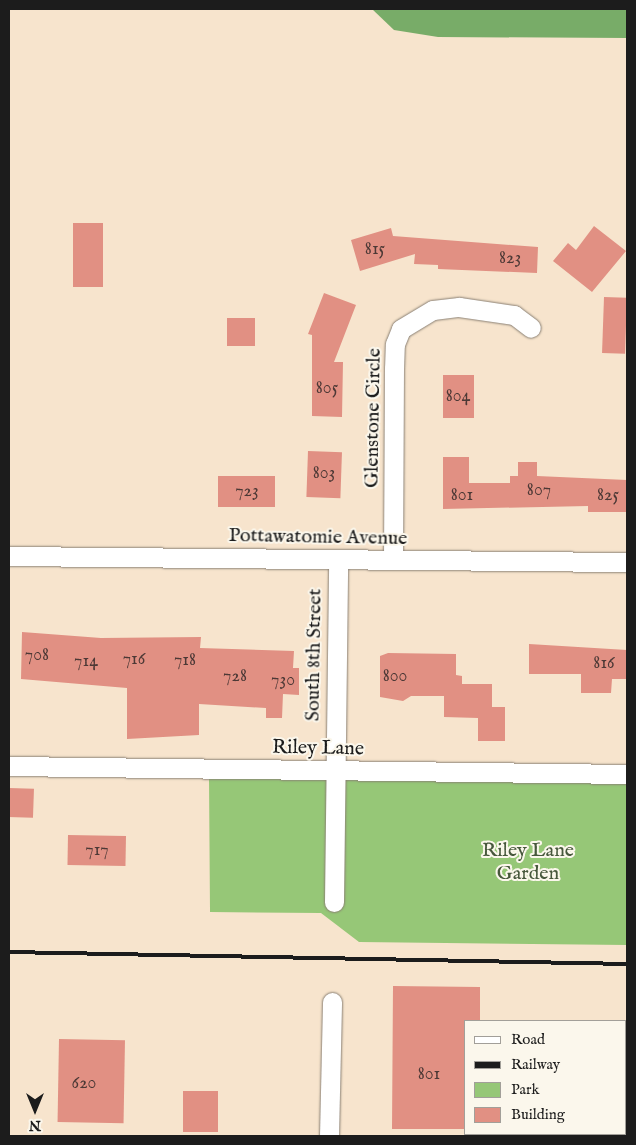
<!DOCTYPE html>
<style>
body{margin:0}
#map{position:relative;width:636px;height:1145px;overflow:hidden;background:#f7e4cd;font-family:"IM FELL English",serif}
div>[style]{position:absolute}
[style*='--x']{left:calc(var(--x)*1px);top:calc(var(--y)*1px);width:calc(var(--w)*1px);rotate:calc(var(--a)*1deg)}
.green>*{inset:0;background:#96c777}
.forest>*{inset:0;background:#78ac68}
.building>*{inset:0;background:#e19083;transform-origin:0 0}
.roads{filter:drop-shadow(0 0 1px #8a8074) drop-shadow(0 0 1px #8a8074)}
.street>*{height:19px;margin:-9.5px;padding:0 9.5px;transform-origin:9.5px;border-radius:9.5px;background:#fff}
.rail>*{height:4px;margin:-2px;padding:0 2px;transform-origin:2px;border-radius:2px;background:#1c1c1c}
span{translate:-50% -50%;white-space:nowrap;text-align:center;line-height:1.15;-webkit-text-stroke:4px #fbf7ec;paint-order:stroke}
.number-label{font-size:18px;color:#4d3936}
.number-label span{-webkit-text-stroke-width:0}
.street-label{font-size:20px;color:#1c1c1c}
.park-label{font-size:20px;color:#47583c}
.frame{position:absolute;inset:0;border:10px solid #1c1c1c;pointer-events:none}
.legend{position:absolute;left:464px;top:1020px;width:162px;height:115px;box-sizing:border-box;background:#fbf7ec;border:1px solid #a29f99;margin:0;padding:6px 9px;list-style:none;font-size:15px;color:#1c1c1c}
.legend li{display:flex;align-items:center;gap:10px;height:25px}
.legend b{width:25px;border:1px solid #a29f99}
.north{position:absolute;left:10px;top:1085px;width:50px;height:50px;-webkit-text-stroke:4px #fbf7ec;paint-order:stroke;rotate:180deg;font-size:14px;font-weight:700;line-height:20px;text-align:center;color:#1c1c1c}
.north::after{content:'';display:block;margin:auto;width:18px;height:22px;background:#1c1c1c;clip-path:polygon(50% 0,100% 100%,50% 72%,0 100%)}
</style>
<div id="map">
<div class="green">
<div style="clip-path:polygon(209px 778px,627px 781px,627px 945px,359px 942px,321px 913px,210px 912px)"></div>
</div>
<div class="forest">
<div style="clip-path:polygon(372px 9px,627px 9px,627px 38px,438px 37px,394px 30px)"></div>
</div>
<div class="building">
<div style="left:73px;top:223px;width:30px;height:64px"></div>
<div style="clip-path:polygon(594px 226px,626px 251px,592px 292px,553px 261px,568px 243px,576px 250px)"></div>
<div style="clip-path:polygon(391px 228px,393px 236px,538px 247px,537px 273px,438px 269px,438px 265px,414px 264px,415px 254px,360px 271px,351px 240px)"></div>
<div style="clip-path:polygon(324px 293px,356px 305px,334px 362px,343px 362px,342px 417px,312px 416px,312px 335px,308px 334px)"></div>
<div style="left:604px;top:297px;width:23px;height:56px;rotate:2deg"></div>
<div style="left:255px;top:318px;width:28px;height:28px;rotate:90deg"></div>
<div style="left:443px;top:375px;width:31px;height:43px"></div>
<div style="left:308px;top:451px;width:34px;height:46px;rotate:2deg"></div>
<div style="clip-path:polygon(443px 457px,469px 457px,469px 483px,510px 483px,510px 476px,518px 476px,518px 462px,537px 462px,537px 476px,627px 480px,627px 512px,588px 512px,588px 506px,443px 509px)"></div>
<div style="left:218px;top:476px;width:57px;height:31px"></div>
<div style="clip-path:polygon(22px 632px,101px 638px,201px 637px,200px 648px,294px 651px,293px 668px,299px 668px,299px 695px,283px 694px,282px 718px,266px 718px,266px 708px,199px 704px,199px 735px,127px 739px,127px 688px,21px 679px)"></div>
<div style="clip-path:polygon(529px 644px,627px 650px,627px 679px,612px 679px,611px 693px,581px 693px,581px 674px,529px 674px)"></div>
<div style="clip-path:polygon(388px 653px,456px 654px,456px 675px,462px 676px,462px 684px,492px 684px,492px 707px,505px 707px,505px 741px,478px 741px,478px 718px,444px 717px,444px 696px,411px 696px,403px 701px,380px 697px,380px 656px)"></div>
<div style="left:9px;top:788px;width:25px;height:29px;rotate:2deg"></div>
<div style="left:68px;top:835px;width:58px;height:30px;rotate:1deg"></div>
<div style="clip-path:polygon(393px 986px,480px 987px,480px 1021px,465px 1021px,465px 1129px,392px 1129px)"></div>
<div style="left:59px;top:1039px;width:66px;height:83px;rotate:1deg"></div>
<div style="left:183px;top:1091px;width:35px;height:41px"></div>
</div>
<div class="roads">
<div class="street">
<div style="--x:9;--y:556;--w:618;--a:0.56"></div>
<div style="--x:393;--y:560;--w:191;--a:-89.7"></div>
<div style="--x:394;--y:369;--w:25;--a:-88"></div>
<div style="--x:395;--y:344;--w:16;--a:-68"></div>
<div style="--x:401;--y:329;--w:37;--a:-31"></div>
<div style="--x:433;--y:310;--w:26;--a:-7"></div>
<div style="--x:459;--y:307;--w:56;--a:8.3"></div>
<div style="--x:514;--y:315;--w:21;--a:37"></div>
<div style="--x:9;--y:766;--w:618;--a:0.74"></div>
<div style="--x:334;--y:902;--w:342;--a:-89.3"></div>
<div style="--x:329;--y:1136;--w:134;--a:-88.7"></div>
</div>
</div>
<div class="rail">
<div style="--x:9;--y:952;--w:618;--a:1.11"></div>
</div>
<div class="number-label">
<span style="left:375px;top:250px">815</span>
<span style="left:510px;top:259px">823</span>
<span style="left:327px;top:389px">805</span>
<span style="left:458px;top:397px">804</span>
<span style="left:324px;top:474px">803</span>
<span style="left:539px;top:491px">807</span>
<span style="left:247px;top:492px">723</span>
<span style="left:462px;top:496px">801</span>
<span style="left:608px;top:496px">825</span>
<span style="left:37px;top:656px">708</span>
<span style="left:134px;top:660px">716</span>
<span style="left:185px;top:661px">718</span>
<span style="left:86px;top:662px">714</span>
<span style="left:604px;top:664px">816</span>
<span style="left:235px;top:677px">728</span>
<span style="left:395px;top:677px">800</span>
<span style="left:283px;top:681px">730</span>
<span style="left:97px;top:851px">717</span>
<span style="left:429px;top:1075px">801</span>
<span style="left:84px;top:1084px">620</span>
</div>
<div class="street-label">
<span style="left:373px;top:418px;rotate:-89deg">Glenstone Circle</span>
<span style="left:318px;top:537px;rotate:1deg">Pottawatomie Avenue</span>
<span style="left:314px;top:655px;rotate:-89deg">South 8th Street</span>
<span style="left:318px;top:748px;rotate:1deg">Riley Lane</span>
</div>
<div class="park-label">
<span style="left:528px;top:862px">Riley Lane<br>Garden</span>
</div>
<div class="frame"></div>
<ul class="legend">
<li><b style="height:6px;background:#fff"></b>Road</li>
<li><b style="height:6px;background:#1c1c1c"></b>Railway</li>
<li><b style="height:14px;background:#96c777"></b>Park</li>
<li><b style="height:14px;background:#e19083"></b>Building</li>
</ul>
<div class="north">N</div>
</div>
